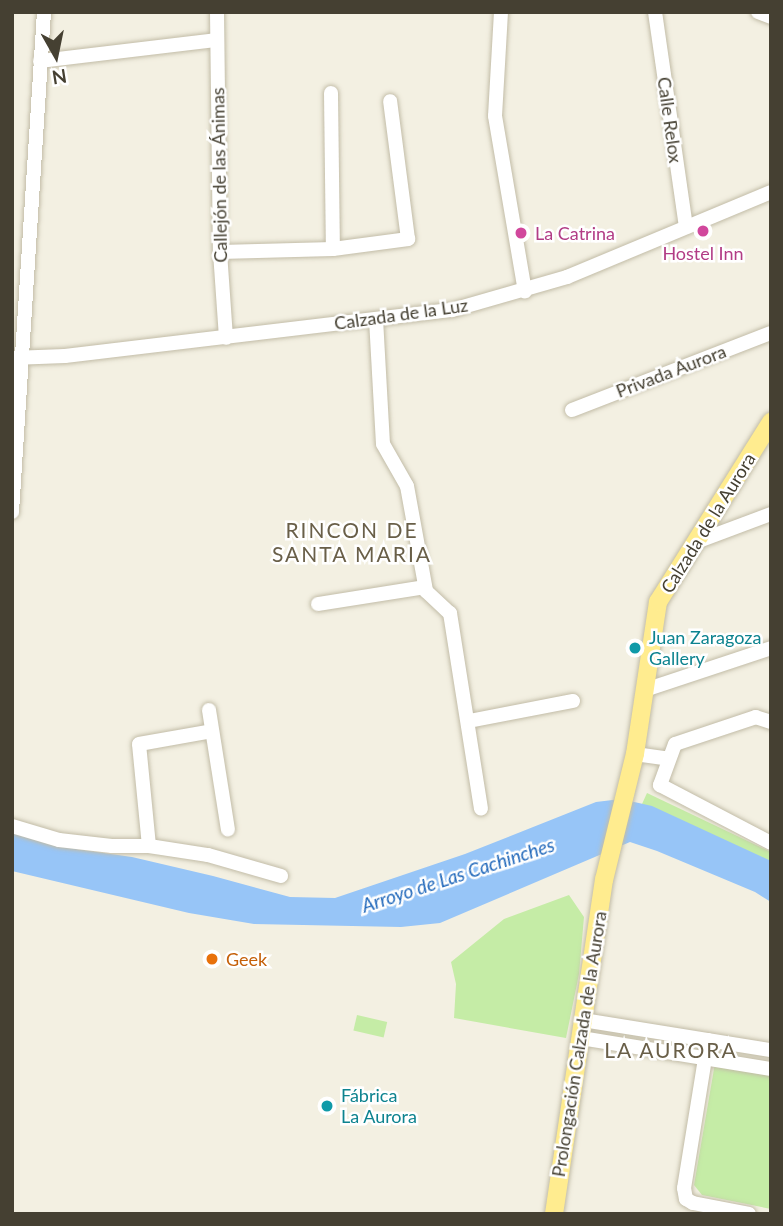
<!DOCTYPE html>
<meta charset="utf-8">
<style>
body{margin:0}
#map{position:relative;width:783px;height:1226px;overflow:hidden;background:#f3f0e2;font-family:Lato,sans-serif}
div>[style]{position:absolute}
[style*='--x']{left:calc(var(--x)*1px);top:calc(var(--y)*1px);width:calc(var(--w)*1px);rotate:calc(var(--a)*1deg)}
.green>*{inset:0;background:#c5eca6;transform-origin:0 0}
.water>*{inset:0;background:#97c5f7}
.roads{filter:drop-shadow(0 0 2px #c2bca7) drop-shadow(0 0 2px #c2bca7)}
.minor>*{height:14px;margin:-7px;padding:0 7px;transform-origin:7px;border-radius:7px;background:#fff}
.major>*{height:18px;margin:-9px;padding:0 9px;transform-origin:9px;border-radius:9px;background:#ffec8f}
.dots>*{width:19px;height:19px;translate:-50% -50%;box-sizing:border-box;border:4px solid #fff;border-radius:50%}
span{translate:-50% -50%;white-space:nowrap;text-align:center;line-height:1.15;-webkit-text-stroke:5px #fff;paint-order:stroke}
.street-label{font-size:18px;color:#454032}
.hotel-label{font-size:18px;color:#b23c85}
.left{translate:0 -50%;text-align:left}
.culture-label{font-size:18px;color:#0d838f}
.food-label{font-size:18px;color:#c56008}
.water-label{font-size:19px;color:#2269bb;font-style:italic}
.quarter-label{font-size:21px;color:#695f48;letter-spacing:2px}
.frame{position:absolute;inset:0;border:14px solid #454032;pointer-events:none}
.north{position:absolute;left:21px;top:21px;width:70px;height:70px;-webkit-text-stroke:5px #fff;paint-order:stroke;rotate:171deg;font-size:19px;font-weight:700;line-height:28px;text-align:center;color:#454032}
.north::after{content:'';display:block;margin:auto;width:24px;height:32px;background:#454032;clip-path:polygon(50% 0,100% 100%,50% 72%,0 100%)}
</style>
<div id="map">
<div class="green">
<div style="clip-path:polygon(647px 793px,771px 852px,771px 863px,642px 804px)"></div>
<div style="clip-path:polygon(569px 895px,584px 917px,579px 974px,566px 1038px,454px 1018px,456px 984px,451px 962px,504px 919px)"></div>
<div style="left:357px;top:1015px;width:31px;height:16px;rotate:13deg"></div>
<div style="clip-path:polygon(715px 1063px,771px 1073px,771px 1209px,702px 1195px,694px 1185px)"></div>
</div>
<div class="water">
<div style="clip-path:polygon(621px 799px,652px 806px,771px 861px,771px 902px,755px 892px,657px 851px,630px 842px,440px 923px,401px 927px,254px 924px,189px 913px,12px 871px,12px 831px,76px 849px,132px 857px,213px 876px,290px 897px,335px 898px,465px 854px,596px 802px)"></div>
</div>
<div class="roads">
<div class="minor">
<div style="--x:217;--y:12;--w:240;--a:89.3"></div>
<div style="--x:220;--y:252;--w:86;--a:86"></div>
<div style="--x:501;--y:12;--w:104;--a:93.3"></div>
<div style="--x:495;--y:116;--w:178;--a:80.3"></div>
<div style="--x:655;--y:12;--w:217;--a:81.8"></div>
<div style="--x:758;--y:12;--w:14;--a:21"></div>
<div style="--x:40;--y:61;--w:178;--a:-6.8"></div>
<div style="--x:331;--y:93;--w:156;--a:89.3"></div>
<div style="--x:220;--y:252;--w:113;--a:-1.5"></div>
<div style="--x:333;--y:249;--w:76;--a:-7.6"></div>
<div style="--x:408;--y:239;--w:139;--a:-97.4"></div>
<div style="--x:376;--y:319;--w:125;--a:86.8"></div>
<div style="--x:383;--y:444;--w:48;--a:60.3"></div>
<div style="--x:407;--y:486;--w:107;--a:79.7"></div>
<div style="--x:426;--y:591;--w:33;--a:43"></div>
<div style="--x:450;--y:613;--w:198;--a:81"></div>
<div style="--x:12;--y:358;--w:53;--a:-2.2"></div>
<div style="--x:65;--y:356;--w:390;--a:-6.8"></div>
<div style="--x:452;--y:310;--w:120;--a:-16"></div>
<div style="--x:567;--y:277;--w:221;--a:-22.6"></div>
<div style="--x:572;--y:410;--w:213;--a:-21.2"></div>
<div style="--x:12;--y:512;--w:501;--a:-86.34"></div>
<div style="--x:696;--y:542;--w:80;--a:-20.5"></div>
<div style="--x:318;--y:604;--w:108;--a:-9"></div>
<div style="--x:645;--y:690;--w:133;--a:-18.4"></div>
<div style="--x:209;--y:710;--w:121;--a:81"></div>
<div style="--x:469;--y:721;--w:106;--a:-10.9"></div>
<div style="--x:771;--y:722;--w:16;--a:-162"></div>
<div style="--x:756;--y:717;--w:85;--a:161.6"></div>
<div style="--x:675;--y:744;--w:44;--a:110.1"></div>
<div style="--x:660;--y:785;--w:125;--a:27.6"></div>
<div style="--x:635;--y:754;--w:34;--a:8"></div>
<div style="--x:12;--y:826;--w:49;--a:16.6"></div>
<div style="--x:59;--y:840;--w:53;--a:6.5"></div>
<div style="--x:112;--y:846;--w:37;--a:0"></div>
<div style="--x:149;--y:846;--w:60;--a:8.7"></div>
<div style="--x:208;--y:855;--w:76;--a:16"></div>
<div style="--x:149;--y:846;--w:102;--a:-95.6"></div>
<div style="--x:139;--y:744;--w:74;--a:-10.1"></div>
<div style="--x:583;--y:1020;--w:190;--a:9.1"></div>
<div style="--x:581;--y:1038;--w:193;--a:9.3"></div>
<div style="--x:708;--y:1040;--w:150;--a:99.2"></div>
<div style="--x:684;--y:1188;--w:11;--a:80"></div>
<div style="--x:686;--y:1199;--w:8;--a:30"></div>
<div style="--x:693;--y:1203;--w:57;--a:11.1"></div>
</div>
<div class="major">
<div style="--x:554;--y:1214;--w:338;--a:-81.5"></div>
<div style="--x:604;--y:880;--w:130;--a:-76.2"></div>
<div style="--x:635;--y:754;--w:154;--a:-81.4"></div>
<div style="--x:658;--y:602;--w:213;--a:-57.9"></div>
</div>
</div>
<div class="dots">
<div style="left:703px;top:231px;background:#d1479c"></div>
<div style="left:521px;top:233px;background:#d1479c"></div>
<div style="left:635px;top:648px;background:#0f9aa8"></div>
<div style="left:212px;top:959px;background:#e8710a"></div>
<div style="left:327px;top:1106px;background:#0f9aa8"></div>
</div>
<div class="street-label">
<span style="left:670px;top:120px;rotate:82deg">Calle Relox</span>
<span style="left:219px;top:175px;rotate:-91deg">Callejón de las Ánimas</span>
<span style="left:401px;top:314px;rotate:-8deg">Calzada de la Luz</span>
<span style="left:671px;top:371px;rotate:-21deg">Privada Aurora</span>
<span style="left:708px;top:523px;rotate:-58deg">Calzada de la Aurora</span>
<span style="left:579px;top:1044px;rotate:-81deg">Prolongación Calzada de la Aurora</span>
</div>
<div class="hotel-label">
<span class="left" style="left:535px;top:233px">La Catrina</span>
<span style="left:703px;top:253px">Hostel Inn</span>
</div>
<div class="culture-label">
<span class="left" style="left:649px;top:648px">Juan Zaragoza<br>Gallery</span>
<span class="left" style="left:341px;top:1106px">Fábrica<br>La Aurora</span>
</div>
<div class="food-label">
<span class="left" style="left:226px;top:959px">Geek</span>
</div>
<div class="water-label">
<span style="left:458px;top:875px;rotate:-18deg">Arroyo de Las Cachinches</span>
</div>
<div class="quarter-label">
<span style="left:352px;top:542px">RINCON DE<br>SANTA MARIA</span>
<span style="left:671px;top:1050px">LA AURORA</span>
</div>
<div class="frame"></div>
<div class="north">N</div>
</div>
